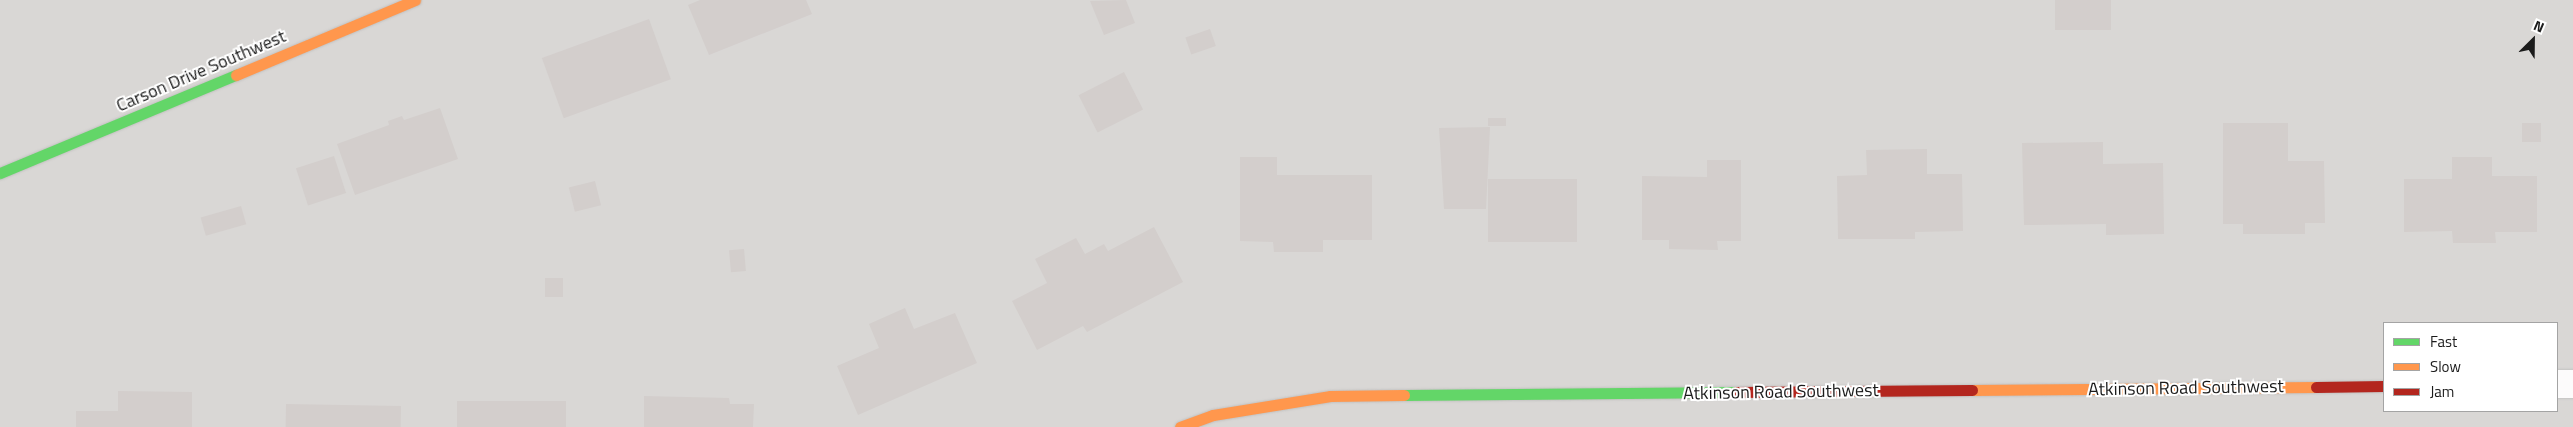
<!DOCTYPE html>
<style>
body{margin:0}
#map{position:relative;width:2573px;height:427px;overflow:hidden;background:#eae7e4;font-family:"Titillium Web",sans-serif}
div>[style]{position:absolute}
[style*='--x']{left:calc(var(--x)*1px);top:calc(var(--y)*1px);width:calc(var(--w)*1px);rotate:calc(var(--a)*1deg)}
.residential>*{inset:0;background:#d9d7d5}
.building>*{inset:0;background:#d3cecc;transform-origin:0 0}
.roads{filter:drop-shadow(0 0 1px #c2c1c0) drop-shadow(0 0 1px #c2c1c0)}
.street>*{height:28px;margin:-14px;padding:0 14px;transform-origin:14px;border-radius:14px;background:#fcfbfb}
.fast>*{height:11px;margin:-5.5px;padding:0 5.5px;transform-origin:5.5px;border-radius:5.5px;background:#63d668}
.slow>*{height:11px;margin:-5.5px;padding:0 5.5px;transform-origin:5.5px;border-radius:5.5px;background:#ff974d}
.jam>*{height:11px;margin:-5.5px;padding:0 5.5px;transform-origin:5.5px;border-radius:5.5px;background:#b3261e}
span{translate:-50% -50%;white-space:nowrap;text-align:center;line-height:1.15;-webkit-text-stroke:4px #fff;paint-order:stroke}
.street-label{font-size:18px;color:#1b1b1b}
.legend{position:absolute;left:2383px;top:322px;width:175px;height:90px;box-sizing:border-box;background:#fff;border:1px solid #a4a4a4;margin:0;padding:6px 9px;list-style:none;font-size:15px;color:#1b1b1b}
.legend li{display:flex;align-items:center;gap:10px;height:25px}
.legend b{width:25px;border:1px solid #a4a4a4}
.north{position:absolute;left:2508px;top:15px;width:50px;height:50px;-webkit-text-stroke:4px #fff;paint-order:stroke;rotate:23deg;font-size:14px;font-weight:700;line-height:20px;text-align:center;color:#1b1b1b}
.north::after{content:'';display:block;margin:auto;width:18px;height:22px;background:#1b1b1b;clip-path:polygon(50% 0,100% 100%,50% 72%,0 100%)}
</style>
<div id="map">
<div class="residential">
<div style="clip-path:polygon(evenodd,0 0,2573px 0,2573px 427px,0 427px,0 0,2384px 323px,2557px 323px,2557px 411px,2384px 411px,2384px 323px)"></div>
</div>
<div class="building">
<div style="clip-path:polygon(700px 0,806px 0,812px 14px,709px 55px,688px 5px)"></div>
<div style="clip-path:polygon(1126px 0,1135px 23px,1104px 35px,1090px 1px)"></div>
<div style="left:2055px;top:0;width:56px;height:30px"></div>
<div style="left:649px;top:19px;width:64px;height:114px;rotate:70deg"></div>
<div style="left:1210px;top:29px;width:18px;height:26px;rotate:71deg"></div>
<div style="left:1124px;top:72px;width:42px;height:51px;rotate:63deg"></div>
<div style="clip-path:polygon(440px 108px,458px 159px,355px 195px,337px 144px,389px 125px,388px 121px,402px 116px,404px 120px)"></div>
<div style="left:1488px;top:118px;width:18px;height:8px"></div>
<div style="clip-path:polygon(2223px 123px,2288px 123px,2288px 161px,2324px 161px,2325px 223px,2305px 223px,2305px 234px,2243px 234px,2243px 224px,2223px 224px)"></div>
<div style="left:2541px;top:123px;width:19px;height:19px;rotate:90deg"></div>
<div style="clip-path:polygon(1490px 127px,1486px 209px,1444px 209px,1439px 128px)"></div>
<div style="clip-path:polygon(2103px 142px,2103px 164px,2163px 163px,2164px 234px,2106px 235px,2106px 224px,2024px 225px,2022px 143px)"></div>
<div style="clip-path:polygon(1927px 149px,1927px 174px,1962px 174px,1963px 231px,1915px 232px,1915px 239px,1838px 239px,1837px 176px,1867px 175px,1866px 150px)"></div>
<div style="left:334px;top:156px;width:39px;height:40px;rotate:72deg"></div>
<div style="clip-path:polygon(1240px 157px,1277px 157px,1277px 175px,1372px 175px,1372px 240px,1323px 240px,1323px 252px,1274px 252px,1273px 242px,1240px 241px)"></div>
<div style="clip-path:polygon(2452px 157px,2492px 157px,2492px 176px,2537px 176px,2537px 232px,2495px 232px,2496px 243px,2453px 243px,2452px 231px,2404px 232px,2404px 179px,2452px 179px)"></div>
<div style="clip-path:polygon(1707px 160px,1741px 160px,1741px 241px,1717px 241px,1718px 250px,1669px 249px,1669px 240px,1642px 240px,1642px 176px,1707px 177px)"></div>
<div style="left:1488px;top:179px;width:89px;height:63px"></div>
<div style="left:595px;top:181px;width:25px;height:27px;rotate:76deg"></div>
<div style="left:241px;top:206px;width:19px;height:42px;rotate:74deg"></div>
<div style="clip-path:polygon(1154px 227px,1183px 282px,1087px 332px,1083px 326px,1037px 350px,1012px 301px,1047px 283px,1035px 259px,1076px 238px,1085px 254px,1104px 244px,1108px 251px)"></div>
<div style="left:744px;top:249px;width:22px;height:15px;rotate:85deg"></div>
<div style="left:545px;top:278px;width:18px;height:19px"></div>
<div style="clip-path:polygon(905px 308px,914px 329px,955px 313px,977px 363px,858px 415px,837px 366px,879px 348px,869px 324px)"></div>
<div style="clip-path:polygon(118px 391px,192px 392px,192px 427px,76px 427px,76px 411px,118px 411px)"></div>
<div style="clip-path:polygon(644px 396px,729px 398px,730px 404px,754px 404px,753px 427px,644px 427px)"></div>
<div style="left:457px;top:401px;width:109px;height:26px"></div>
<div style="left:286px;top:404px;width:115px;height:23px;rotate:1deg"></div>
</div>
<div class="roads">
<div class="street">
<div style="--x:2557;--y:384;--w:16;--a:0"></div>
</div>
<div class="fast">
<div style="--x:0;--y:173;--w:256;--a:-22.6"></div>
<div style="--x:1404;--y:395;--w:332;--a:-0.5"></div>
</div>
<div class="slow">
<div style="--x:236;--y:75;--w:194;--a:-22.7"></div>
<div style="--x:1972;--y:390;--w:344;--a:-0.5"></div>
<div style="--x:1180;--y:427;--w:35;--a:-20"></div>
<div style="--x:1213;--y:415;--w:119;--a:-9.2"></div>
<div style="--x:1330;--y:396;--w:74;--a:-0.8"></div>
</div>
<div class="jam">
<div style="--x:2316;--y:387;--w:68;--a:-0.8"></div>
<div style="--x:1736;--y:392;--w:236;--a:-0.5"></div>
</div>
</div>
<div class="street-label">
<span style="left:201px;top:71px;rotate:-23deg">Carson Drive Southwest</span>
<span style="left:2186px;top:388px;rotate:-1deg">Atkinson Road Southwest</span>
<span style="left:1781px;top:392px;rotate:-1deg">Atkinson Road Southwest</span>
</div>
<ul class="legend">
<li><b style="height:6px;background:#63d668"></b>Fast</li>
<li><b style="height:6px;background:#ff974d"></b>Slow</li>
<li><b style="height:6px;background:#b3261e"></b>Jam</li>
</ul>
<div class="north">N</div>
</div>
